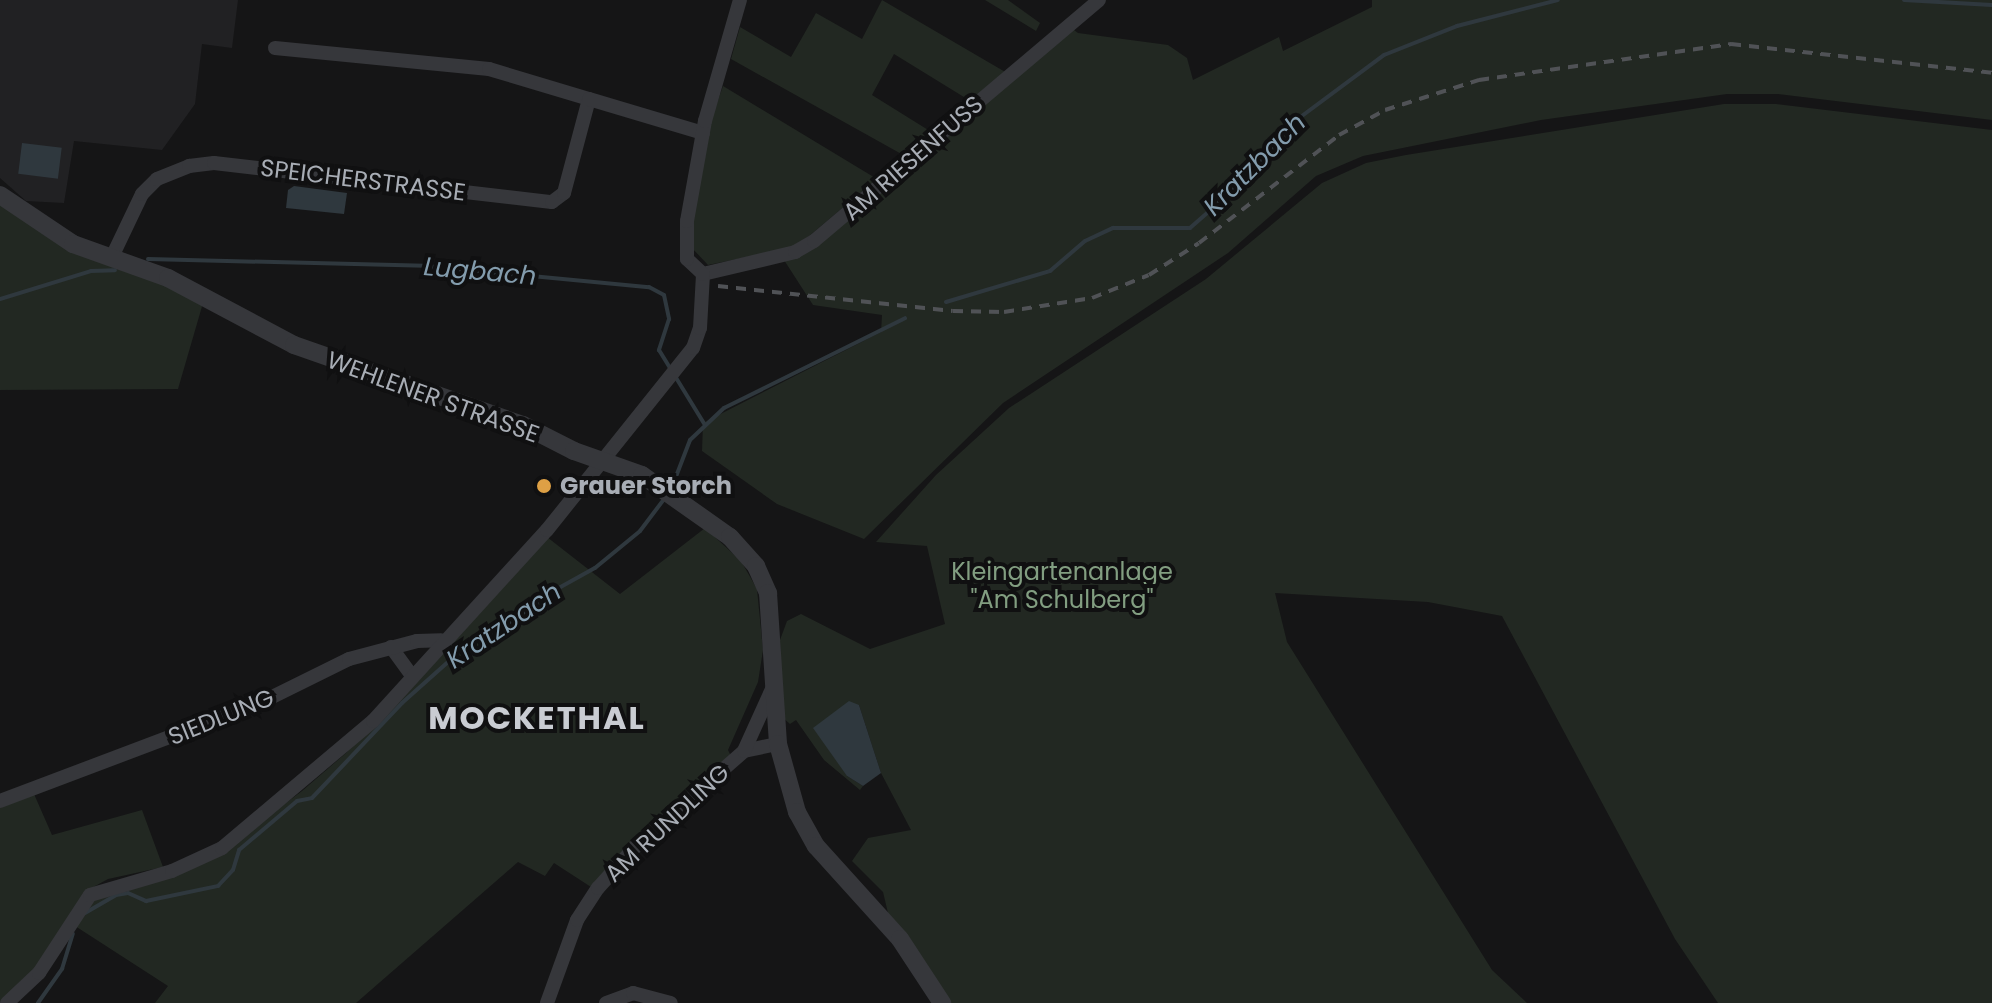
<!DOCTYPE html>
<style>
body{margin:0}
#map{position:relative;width:1992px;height:1003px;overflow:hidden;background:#151516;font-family:Poppins,sans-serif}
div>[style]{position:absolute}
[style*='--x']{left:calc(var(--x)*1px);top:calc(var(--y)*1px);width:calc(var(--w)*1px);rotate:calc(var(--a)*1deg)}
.built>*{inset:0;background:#212123}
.green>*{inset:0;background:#222822}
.water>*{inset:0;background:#2f383e;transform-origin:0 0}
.stream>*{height:4px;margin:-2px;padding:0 2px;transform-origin:2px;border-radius:2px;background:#2f383e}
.minor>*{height:14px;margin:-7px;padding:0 7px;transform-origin:7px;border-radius:7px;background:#36373b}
.tertiary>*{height:18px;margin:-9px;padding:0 9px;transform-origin:9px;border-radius:9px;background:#36373b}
.rail>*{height:4px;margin-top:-2px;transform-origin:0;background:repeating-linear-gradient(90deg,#505256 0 10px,transparent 0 18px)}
.dots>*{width:22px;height:22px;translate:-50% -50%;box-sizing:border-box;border:4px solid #101011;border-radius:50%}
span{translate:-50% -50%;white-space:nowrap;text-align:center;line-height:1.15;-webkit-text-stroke:8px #101011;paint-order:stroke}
.street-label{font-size:24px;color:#a8adb5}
.poi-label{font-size:24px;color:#a8adb5;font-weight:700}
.left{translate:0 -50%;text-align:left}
.park-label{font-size:24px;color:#829e81}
.water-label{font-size:26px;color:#839cad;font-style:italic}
.district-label{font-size:32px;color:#c9ccd2;font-weight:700;letter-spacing:2px}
</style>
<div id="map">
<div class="built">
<div style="clip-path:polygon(0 0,238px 0,232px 48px,202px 44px,195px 104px,162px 150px,74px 141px,64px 203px,26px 201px,0 178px)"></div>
</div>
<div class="green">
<div style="clip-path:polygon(882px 0,1007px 73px,972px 102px,894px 54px,872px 95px,933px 133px,905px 156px,731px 59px,740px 27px,791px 57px,816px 13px,862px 39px)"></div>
<div style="clip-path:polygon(985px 0,1008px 0,1040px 23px,1036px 31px)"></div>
<div style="clip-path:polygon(1372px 0,1992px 0,1992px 120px,1778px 94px,1727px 94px,1541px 120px,1363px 156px,1316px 176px,1228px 253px,1003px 403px,864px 539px,777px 504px,702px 451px,703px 423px,881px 332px,882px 315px,813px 305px,784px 260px,1070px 27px,1078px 33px,1168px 45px,1187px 58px,1193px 80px,1279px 37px,1283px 51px,1372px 7px)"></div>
<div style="clip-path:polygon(723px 86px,877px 179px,796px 247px,708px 265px,691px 247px,692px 226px,709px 126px)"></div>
<div style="clip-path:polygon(1724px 104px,1776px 104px,1992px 130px,1992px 1003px,1718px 1003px,1675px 939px,1502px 616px,1428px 602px,1275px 593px,1287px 642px,1492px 970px,1527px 1003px,948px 1003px,888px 913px,883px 892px,852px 861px,868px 838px,911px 830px,881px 773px,859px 705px,847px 776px,863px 786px,860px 790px,824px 760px,796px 720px,790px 724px,782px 717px,780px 640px,787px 621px,801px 614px,870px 649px,945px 624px,927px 546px,876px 542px,936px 475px,1009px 408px,1206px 279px,1322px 183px,1366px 163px,1406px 155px)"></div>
<div style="clip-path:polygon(0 204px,203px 303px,178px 389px,0 390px)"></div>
<div style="clip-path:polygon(705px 528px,741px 561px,757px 589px,763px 650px,758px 682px,728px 750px,731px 756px,591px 887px,554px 863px,545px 876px,518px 862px,356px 1003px,155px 1003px,168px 986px,72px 924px,94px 897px,223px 850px,302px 791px,346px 753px,547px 537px,620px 594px)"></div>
<div style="clip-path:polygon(34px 794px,52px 835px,142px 810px,163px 867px,108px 879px,86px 891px,37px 969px,0 1003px,0 807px)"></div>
</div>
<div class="water">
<div style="left:22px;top:143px;width:40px;height:31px;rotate:7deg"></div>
<div style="clip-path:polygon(294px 186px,347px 193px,344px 214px,286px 208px,288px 190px)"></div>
<div style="clip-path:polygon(849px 701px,859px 705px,881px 773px,863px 786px,847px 776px,813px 728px)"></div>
</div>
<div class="stream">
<div style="--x:1904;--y:0;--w:88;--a:3.3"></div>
<div style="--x:148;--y:259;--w:277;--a:1.4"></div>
<div style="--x:425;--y:266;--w:225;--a:5.4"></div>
<div style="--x:649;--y:287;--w:17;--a:28"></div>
<div style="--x:664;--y:295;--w:25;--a:78"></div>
<div style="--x:669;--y:319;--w:33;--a:108"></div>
<div style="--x:659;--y:350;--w:88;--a:58.5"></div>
<div style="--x:0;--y:299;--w:95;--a:-17.1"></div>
<div style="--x:91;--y:271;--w:24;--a:-2"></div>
<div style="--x:946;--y:302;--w:109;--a:-16.6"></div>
<div style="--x:1050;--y:271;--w:46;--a:-40.6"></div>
<div style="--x:1085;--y:241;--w:31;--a:-25"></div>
<div style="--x:1113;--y:228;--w:77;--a:0"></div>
<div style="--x:1190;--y:228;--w:86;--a:-41.2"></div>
<div style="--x:1255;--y:171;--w:50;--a:-55.7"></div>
<div style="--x:1283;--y:130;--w:126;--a:-36.6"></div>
<div style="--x:1384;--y:55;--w:79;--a:-21.7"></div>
<div style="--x:1457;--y:26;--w:104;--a:-14.4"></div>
<div style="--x:672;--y:487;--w:50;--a:-69"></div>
<div style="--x:690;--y:440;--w:47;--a:-43.3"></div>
<div style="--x:724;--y:408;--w:202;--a:-26.4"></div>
<div style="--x:85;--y:913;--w:36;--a:-30"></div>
<div style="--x:116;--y:895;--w:12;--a:-9"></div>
<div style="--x:128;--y:893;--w:20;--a:24"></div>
<div style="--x:146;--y:901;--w:74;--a:-11.8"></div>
<div style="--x:218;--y:886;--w:22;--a:-47"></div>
<div style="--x:233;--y:870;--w:21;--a:-73"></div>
<div style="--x:239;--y:850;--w:76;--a:-40.2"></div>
<div style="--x:297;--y:801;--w:15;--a:-11"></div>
<div style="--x:312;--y:798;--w:131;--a:-46.5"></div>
<div style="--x:402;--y:703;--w:86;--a:-41.7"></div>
<div style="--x:466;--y:646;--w:40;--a:-25"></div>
<div style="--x:502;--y:629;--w:58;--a:-37.3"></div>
<div style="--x:548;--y:594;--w:54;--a:-29"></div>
<div style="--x:595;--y:568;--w:58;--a:-39.4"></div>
<div style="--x:640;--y:531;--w:39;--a:-53"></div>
<div style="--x:38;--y:1003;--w:42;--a:-54.8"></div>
<div style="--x:62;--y:969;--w:37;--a:-73"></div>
</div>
<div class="minor">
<div style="--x:275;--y:48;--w:215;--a:5.6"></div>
<div style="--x:489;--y:69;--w:104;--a:16.7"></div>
<div style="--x:111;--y:259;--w:72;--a:-64.5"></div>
<div style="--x:142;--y:194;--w:21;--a:-45"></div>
<div style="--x:157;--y:179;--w:35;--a:-22"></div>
<div style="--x:189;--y:166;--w:25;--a:-7"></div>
<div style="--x:214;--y:163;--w:340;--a:6.6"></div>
<div style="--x:552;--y:202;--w:15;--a:-37"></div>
<div style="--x:564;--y:193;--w:97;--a:-75.1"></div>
<div style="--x:589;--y:99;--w:119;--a:16.6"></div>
<div style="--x:703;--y:274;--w:95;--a:-13.4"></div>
<div style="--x:795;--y:252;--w:22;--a:-30"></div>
<div style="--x:814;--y:241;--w:373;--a:-40.2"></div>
<div style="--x:391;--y:647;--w:34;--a:54"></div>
<div style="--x:744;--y:751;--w:35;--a:-12"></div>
<div style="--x:0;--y:801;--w:280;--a:-20.7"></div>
<div style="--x:262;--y:702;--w:97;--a:-26.3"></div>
<div style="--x:349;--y:659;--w:70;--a:-14.8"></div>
<div style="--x:417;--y:641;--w:24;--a:-2"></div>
<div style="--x:7;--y:1003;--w:44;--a:-43.2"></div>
<div style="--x:39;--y:973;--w:93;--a:-56.8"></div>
<div style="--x:90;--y:895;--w:85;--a:-16.3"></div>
<div style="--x:172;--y:871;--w:55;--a:-24.7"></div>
<div style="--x:222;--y:848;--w:197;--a:-40.1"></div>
<div style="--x:373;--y:721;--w:258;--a:-47.7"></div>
<div style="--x:547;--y:530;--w:233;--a:-51.3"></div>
<div style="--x:693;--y:348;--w:21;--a:-71"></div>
<div style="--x:700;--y:328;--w:54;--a:-86.8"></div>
<div style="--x:703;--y:274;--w:22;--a:-137"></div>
<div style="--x:687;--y:259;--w:38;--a:-90"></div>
<div style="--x:687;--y:221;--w:102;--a:-79.8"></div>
<div style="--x:705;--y:121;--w:126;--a:-73.9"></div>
<div style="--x:547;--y:1003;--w:88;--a:-70.1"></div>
<div style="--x:577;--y:920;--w:38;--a:-57"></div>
<div style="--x:598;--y:888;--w:57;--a:-47.9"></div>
<div style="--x:636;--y:846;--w:144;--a:-41.3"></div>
<div style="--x:744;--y:751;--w:68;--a:-65.7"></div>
<div style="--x:606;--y:1003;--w:29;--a:-20"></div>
<div style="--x:633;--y:993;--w:39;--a:15"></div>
</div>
<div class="tertiary">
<div style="--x:0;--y:195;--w:88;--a:33.9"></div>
<div style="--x:73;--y:244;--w:101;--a:19.7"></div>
<div style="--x:168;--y:278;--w:143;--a:28"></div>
<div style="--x:294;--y:345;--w:243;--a:19.3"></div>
<div style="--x:523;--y:425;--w:57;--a:27"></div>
<div style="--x:574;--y:451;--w:72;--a:19.4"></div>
<div style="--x:642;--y:475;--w:108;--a:35.2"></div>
<div style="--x:730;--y:537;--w:39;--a:48"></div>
<div style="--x:756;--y:566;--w:30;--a:66"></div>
<div style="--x:768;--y:593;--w:151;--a:86.2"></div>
<div style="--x:778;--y:744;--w:71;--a:74.4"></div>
<div style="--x:797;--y:812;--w:39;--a:61"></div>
<div style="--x:816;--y:846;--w:125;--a:47.9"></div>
<div style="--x:900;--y:939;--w:77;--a:56.7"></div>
</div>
<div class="rail">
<div style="--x:718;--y:286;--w:236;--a:6.1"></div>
<div style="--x:953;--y:311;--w:51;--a:1.1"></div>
<div style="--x:1004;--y:312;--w:89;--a:-9"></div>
<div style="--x:1092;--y:298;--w:61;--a:-22"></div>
<div style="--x:1149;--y:275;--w:59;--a:-32.6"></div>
<div style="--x:1199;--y:243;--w:177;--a:-37.6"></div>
<div style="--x:1339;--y:135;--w:52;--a:-28.5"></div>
<div style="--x:1385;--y:110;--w:99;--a:-17.7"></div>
<div style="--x:1479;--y:80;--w:255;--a:-8.1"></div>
<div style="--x:1731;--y:44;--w:263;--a:6.3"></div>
</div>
<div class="dots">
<div style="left:544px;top:486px;background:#dea045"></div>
</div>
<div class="street-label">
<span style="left:913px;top:158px;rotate:-41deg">AM RIESENFUSS</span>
<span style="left:363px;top:180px;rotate:7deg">SPEICHERSTRASSE</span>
<span style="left:433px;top:397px;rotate:20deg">WEHLENER STRASSE</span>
<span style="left:221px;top:717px;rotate:-22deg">SIEDLUNG</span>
<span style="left:667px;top:823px;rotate:-43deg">AM RUNDLING</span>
</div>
<div class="poi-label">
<span class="left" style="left:560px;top:486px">Grauer Storch</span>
</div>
<div class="park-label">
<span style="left:1062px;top:586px">Kleingartenanlage<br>"Am Schulberg"</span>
</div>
<div class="water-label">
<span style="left:1255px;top:165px;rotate:-45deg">Kratzbach</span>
<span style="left:480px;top:272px;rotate:5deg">Lugbach</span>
<span style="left:504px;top:626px;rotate:-34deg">Kratzbach</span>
</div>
<div class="district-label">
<span style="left:537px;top:718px">MOCKETHAL</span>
</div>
</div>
